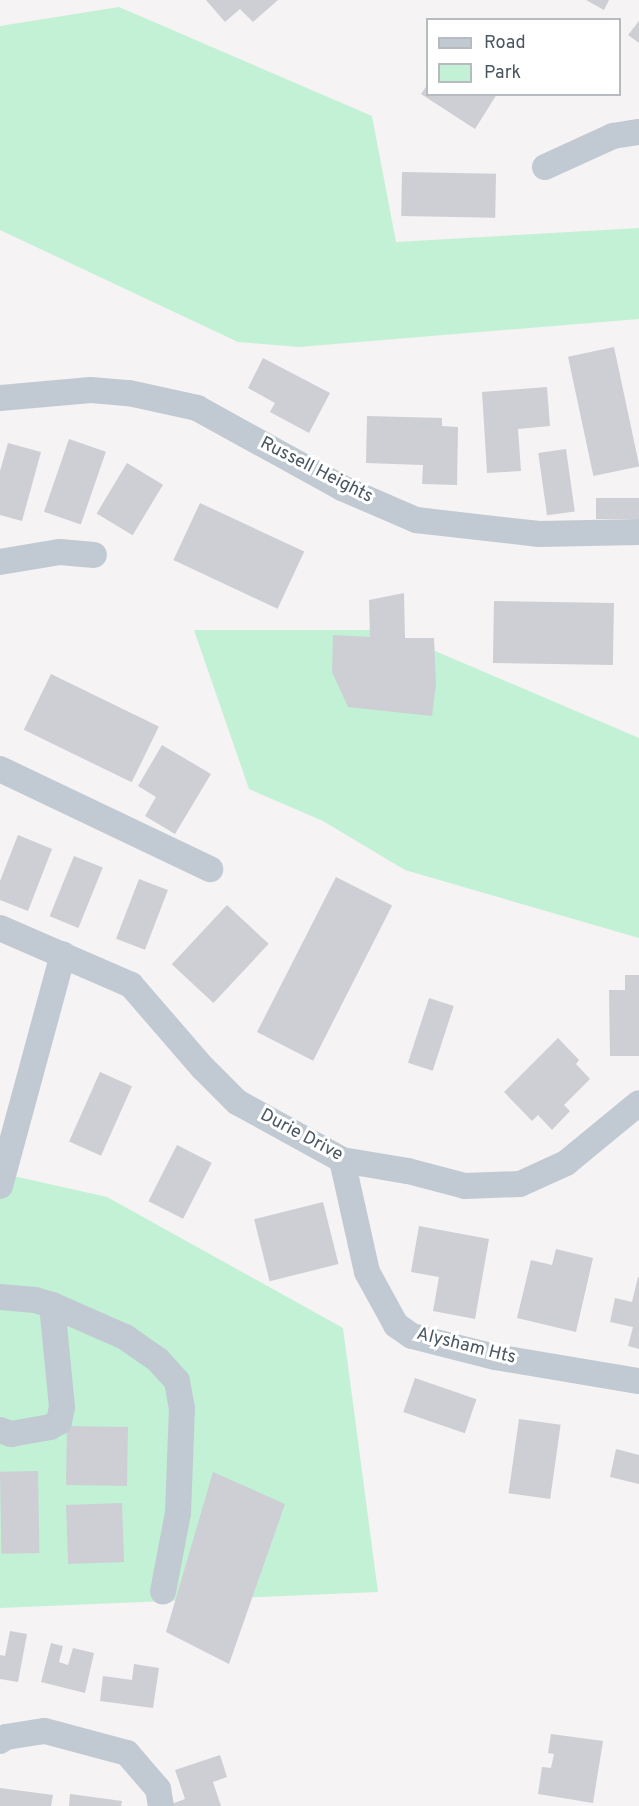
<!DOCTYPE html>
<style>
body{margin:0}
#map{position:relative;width:639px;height:1806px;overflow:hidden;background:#f5f3f3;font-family:Overpass,sans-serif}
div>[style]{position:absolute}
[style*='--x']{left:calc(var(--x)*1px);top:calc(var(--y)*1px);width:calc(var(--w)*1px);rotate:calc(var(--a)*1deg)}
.green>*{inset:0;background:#c3f1d5}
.building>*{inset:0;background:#cdcfd5;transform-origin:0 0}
.minor>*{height:26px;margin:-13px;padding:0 13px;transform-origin:13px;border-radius:13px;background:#c1cad2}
span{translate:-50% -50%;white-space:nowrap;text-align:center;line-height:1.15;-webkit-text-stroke:6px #fff;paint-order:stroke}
.street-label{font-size:18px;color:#4a5661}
.legend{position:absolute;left:426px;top:18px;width:195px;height:78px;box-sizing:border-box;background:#fff;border:2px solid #b7bbc0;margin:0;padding:8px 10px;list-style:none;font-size:18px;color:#4a5661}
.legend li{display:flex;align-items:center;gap:12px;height:30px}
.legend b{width:30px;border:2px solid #b7bbc0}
</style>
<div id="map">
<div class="green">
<div style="clip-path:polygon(119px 7px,372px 116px,396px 242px,639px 228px,639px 319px,299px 347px,238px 342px,0 230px,0 26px)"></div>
<div style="clip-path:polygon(194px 630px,386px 630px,639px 738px,639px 938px,405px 870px,323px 821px,249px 789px)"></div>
<div style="clip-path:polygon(0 1173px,107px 1197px,343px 1328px,378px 1592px,0 1608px)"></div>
</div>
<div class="building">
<div style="clip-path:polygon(206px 0,278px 0,253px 22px,240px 9px,225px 22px)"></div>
<div style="clip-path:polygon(586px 0,609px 0,604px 10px)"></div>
<div style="clip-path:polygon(639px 21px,639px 43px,628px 35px)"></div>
<div style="clip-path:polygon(428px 84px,428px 94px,497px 94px,475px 129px,421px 94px)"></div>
<div style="left:402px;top:172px;width:94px;height:44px;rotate:1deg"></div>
<div style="left:614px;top:347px;width:122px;height:47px;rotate:78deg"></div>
<div style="clip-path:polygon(263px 358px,330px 393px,309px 433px,270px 412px,275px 403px,248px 388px)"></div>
<div style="clip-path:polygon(547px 387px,550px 426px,518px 429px,521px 471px,487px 473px,482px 392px)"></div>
<div style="clip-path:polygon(367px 416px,442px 418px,442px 426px,458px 427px,457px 485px,422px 484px,423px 465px,366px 463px)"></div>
<div style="left:69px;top:439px;width:39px;height:77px;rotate:19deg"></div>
<div style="clip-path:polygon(8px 443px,41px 452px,22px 521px,0 515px,0 471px)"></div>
<div style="left:566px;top:449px;width:63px;height:28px;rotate:82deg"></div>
<div style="left:127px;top:463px;width:42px;height:59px;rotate:31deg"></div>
<div style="left:639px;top:498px;width:21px;height:43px;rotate:90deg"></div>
<div style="left:200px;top:503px;width:115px;height:63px;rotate:25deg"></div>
<div style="clip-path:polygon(404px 593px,405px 638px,434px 638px,436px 684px,432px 716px,348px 707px,332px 672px,333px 635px,370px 637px,369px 600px)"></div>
<div style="left:494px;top:601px;width:120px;height:62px;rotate:1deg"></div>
<div style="left:51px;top:674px;width:120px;height:62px;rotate:26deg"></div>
<div style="clip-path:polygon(162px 745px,211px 774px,175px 834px,145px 816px,156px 797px,138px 786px)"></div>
<div style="clip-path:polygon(18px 835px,52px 849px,28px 911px,0 900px,0 881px)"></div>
<div style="left:74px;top:856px;width:31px;height:65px;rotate:22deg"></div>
<div style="left:336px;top:877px;width:63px;height:174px;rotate:27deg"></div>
<div style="left:139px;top:879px;width:31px;height:64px;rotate:21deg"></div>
<div style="left:227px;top:905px;width:57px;height:81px;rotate:43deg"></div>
<div style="clip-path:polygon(625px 975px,639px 975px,639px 1056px,610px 1056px,609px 990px,625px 990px)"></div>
<div style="left:429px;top:998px;width:26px;height:68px;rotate:18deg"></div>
<div style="clip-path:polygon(558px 1038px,579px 1060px,576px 1064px,590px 1079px,564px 1105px,570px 1111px,552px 1130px,538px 1115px,532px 1121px,504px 1092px)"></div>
<div style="left:100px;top:1072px;width:35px;height:76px;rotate:24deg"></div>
<div style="left:177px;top:1145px;width:39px;height:63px;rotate:27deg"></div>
<div style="left:323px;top:1202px;width:64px;height:71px;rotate:76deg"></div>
<div style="clip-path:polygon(419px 1226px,489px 1239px,475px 1319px,433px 1311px,439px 1277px,411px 1272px)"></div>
<div style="clip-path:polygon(556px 1249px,593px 1258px,576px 1332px,517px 1318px,531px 1260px,552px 1265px)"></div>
<div style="clip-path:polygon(638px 1277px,639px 1278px,639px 1349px,628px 1346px,633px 1327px,610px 1322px,615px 1298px,632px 1302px)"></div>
<div style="left:415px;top:1378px;width:65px;height:36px;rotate:19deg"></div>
<div style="left:519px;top:1419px;width:42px;height:75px;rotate:8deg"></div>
<div style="left:67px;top:1426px;width:61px;height:59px;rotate:1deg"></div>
<div style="clip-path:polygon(616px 1449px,639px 1455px,639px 1484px,610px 1477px)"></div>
<div style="left:38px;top:1471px;width:82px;height:38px;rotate:89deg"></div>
<div style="clip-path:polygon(213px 1472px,285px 1504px,229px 1664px,166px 1632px)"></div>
<div style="left:122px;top:1503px;width:59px;height:56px;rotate:88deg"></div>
<div style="clip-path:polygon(10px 1631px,27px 1634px,18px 1682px,0 1679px,0 1655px,5px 1656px)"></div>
<div style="clip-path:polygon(51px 1643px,63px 1646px,59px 1662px,68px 1665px,73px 1648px,94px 1653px,85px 1693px,41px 1682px)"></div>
<div style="clip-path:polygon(134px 1664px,159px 1668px,153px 1708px,100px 1701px,103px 1676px,132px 1680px)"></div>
<div style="clip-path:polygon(551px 1734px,603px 1741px,593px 1803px,538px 1794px,542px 1767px,551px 1768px,554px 1754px,548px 1753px)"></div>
<div style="clip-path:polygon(220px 1755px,227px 1777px,213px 1782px,221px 1806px,166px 1806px,185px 1799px,175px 1770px)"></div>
<div style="clip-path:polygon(0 1788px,53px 1795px,51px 1806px,0 1806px)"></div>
<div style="clip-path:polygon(70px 1794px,122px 1801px,121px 1806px,69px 1806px)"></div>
</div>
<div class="minor">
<div style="--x:545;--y:167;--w:75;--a:-24.5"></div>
<div style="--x:613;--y:136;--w:26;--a:-9"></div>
<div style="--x:0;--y:398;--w:91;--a:-5"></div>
<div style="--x:91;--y:390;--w:38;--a:5"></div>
<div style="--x:129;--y:393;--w:70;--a:12.4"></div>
<div style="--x:197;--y:408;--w:166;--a:28.9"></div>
<div style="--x:342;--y:488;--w:81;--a:23.4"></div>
<div style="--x:416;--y:520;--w:124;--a:6.5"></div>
<div style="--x:539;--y:534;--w:100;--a:-1.1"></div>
<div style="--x:0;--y:562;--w:61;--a:-9.5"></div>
<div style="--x:60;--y:552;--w:34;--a:5"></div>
<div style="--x:0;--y:769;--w:233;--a:25.5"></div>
<div style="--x:0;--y:928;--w:143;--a:23.5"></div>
<div style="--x:131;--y:985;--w:110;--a:49.1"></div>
<div style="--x:203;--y:1068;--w:48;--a:45"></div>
<div style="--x:237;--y:1102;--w:120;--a:28.9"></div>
<div style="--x:342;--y:1160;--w:67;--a:9.5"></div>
<div style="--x:408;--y:1171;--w:59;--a:14.7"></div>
<div style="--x:465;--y:1186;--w:55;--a:-2.1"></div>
<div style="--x:520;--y:1184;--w:51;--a:-24.5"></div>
<div style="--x:566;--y:1163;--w:94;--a:-39.4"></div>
<div style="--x:342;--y:1160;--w:115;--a:77.4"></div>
<div style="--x:367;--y:1272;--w:60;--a:61.3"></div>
<div style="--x:396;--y:1325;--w:19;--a:35"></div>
<div style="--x:412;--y:1336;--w:86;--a:14.2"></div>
<div style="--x:495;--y:1357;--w:146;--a:9.5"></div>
<div style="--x:0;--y:1186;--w:240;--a:-74.8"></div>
<div style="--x:0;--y:1297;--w:35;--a:5"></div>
<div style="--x:35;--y:1300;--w:18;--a:16"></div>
<div style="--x:52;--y:1305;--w:80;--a:23.7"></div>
<div style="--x:125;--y:1337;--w:40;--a:34.9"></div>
<div style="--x:158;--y:1360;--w:28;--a:48"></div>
<div style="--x:177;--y:1381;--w:27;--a:80"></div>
<div style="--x:182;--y:1408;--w:105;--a:92.2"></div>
<div style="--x:178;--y:1513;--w:80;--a:100.8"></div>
<div style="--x:0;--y:1430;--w:12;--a:20"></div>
<div style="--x:11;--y:1434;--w:40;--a:-10"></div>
<div style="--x:50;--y:1427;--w:10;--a:-29"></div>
<div style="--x:59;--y:1422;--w:15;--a:-79"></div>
<div style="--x:62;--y:1407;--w:102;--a:-95.6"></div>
<div style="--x:0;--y:1741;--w:7;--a:-34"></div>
<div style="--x:6;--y:1737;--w:39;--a:-9"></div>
<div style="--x:45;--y:1731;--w:85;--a:15"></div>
<div style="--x:127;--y:1753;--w:48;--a:49.3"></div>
<div style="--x:158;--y:1789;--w:17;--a:80"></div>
</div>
<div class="street-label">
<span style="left:316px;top:471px;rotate:27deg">Russell Heights</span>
<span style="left:301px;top:1136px;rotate:28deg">Durie Drive</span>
<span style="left:466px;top:1347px;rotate:14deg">Alysham Hts</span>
</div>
<ul class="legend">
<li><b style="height:8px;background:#c1cad2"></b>Road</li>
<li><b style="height:16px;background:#c3f1d5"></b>Park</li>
</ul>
</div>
